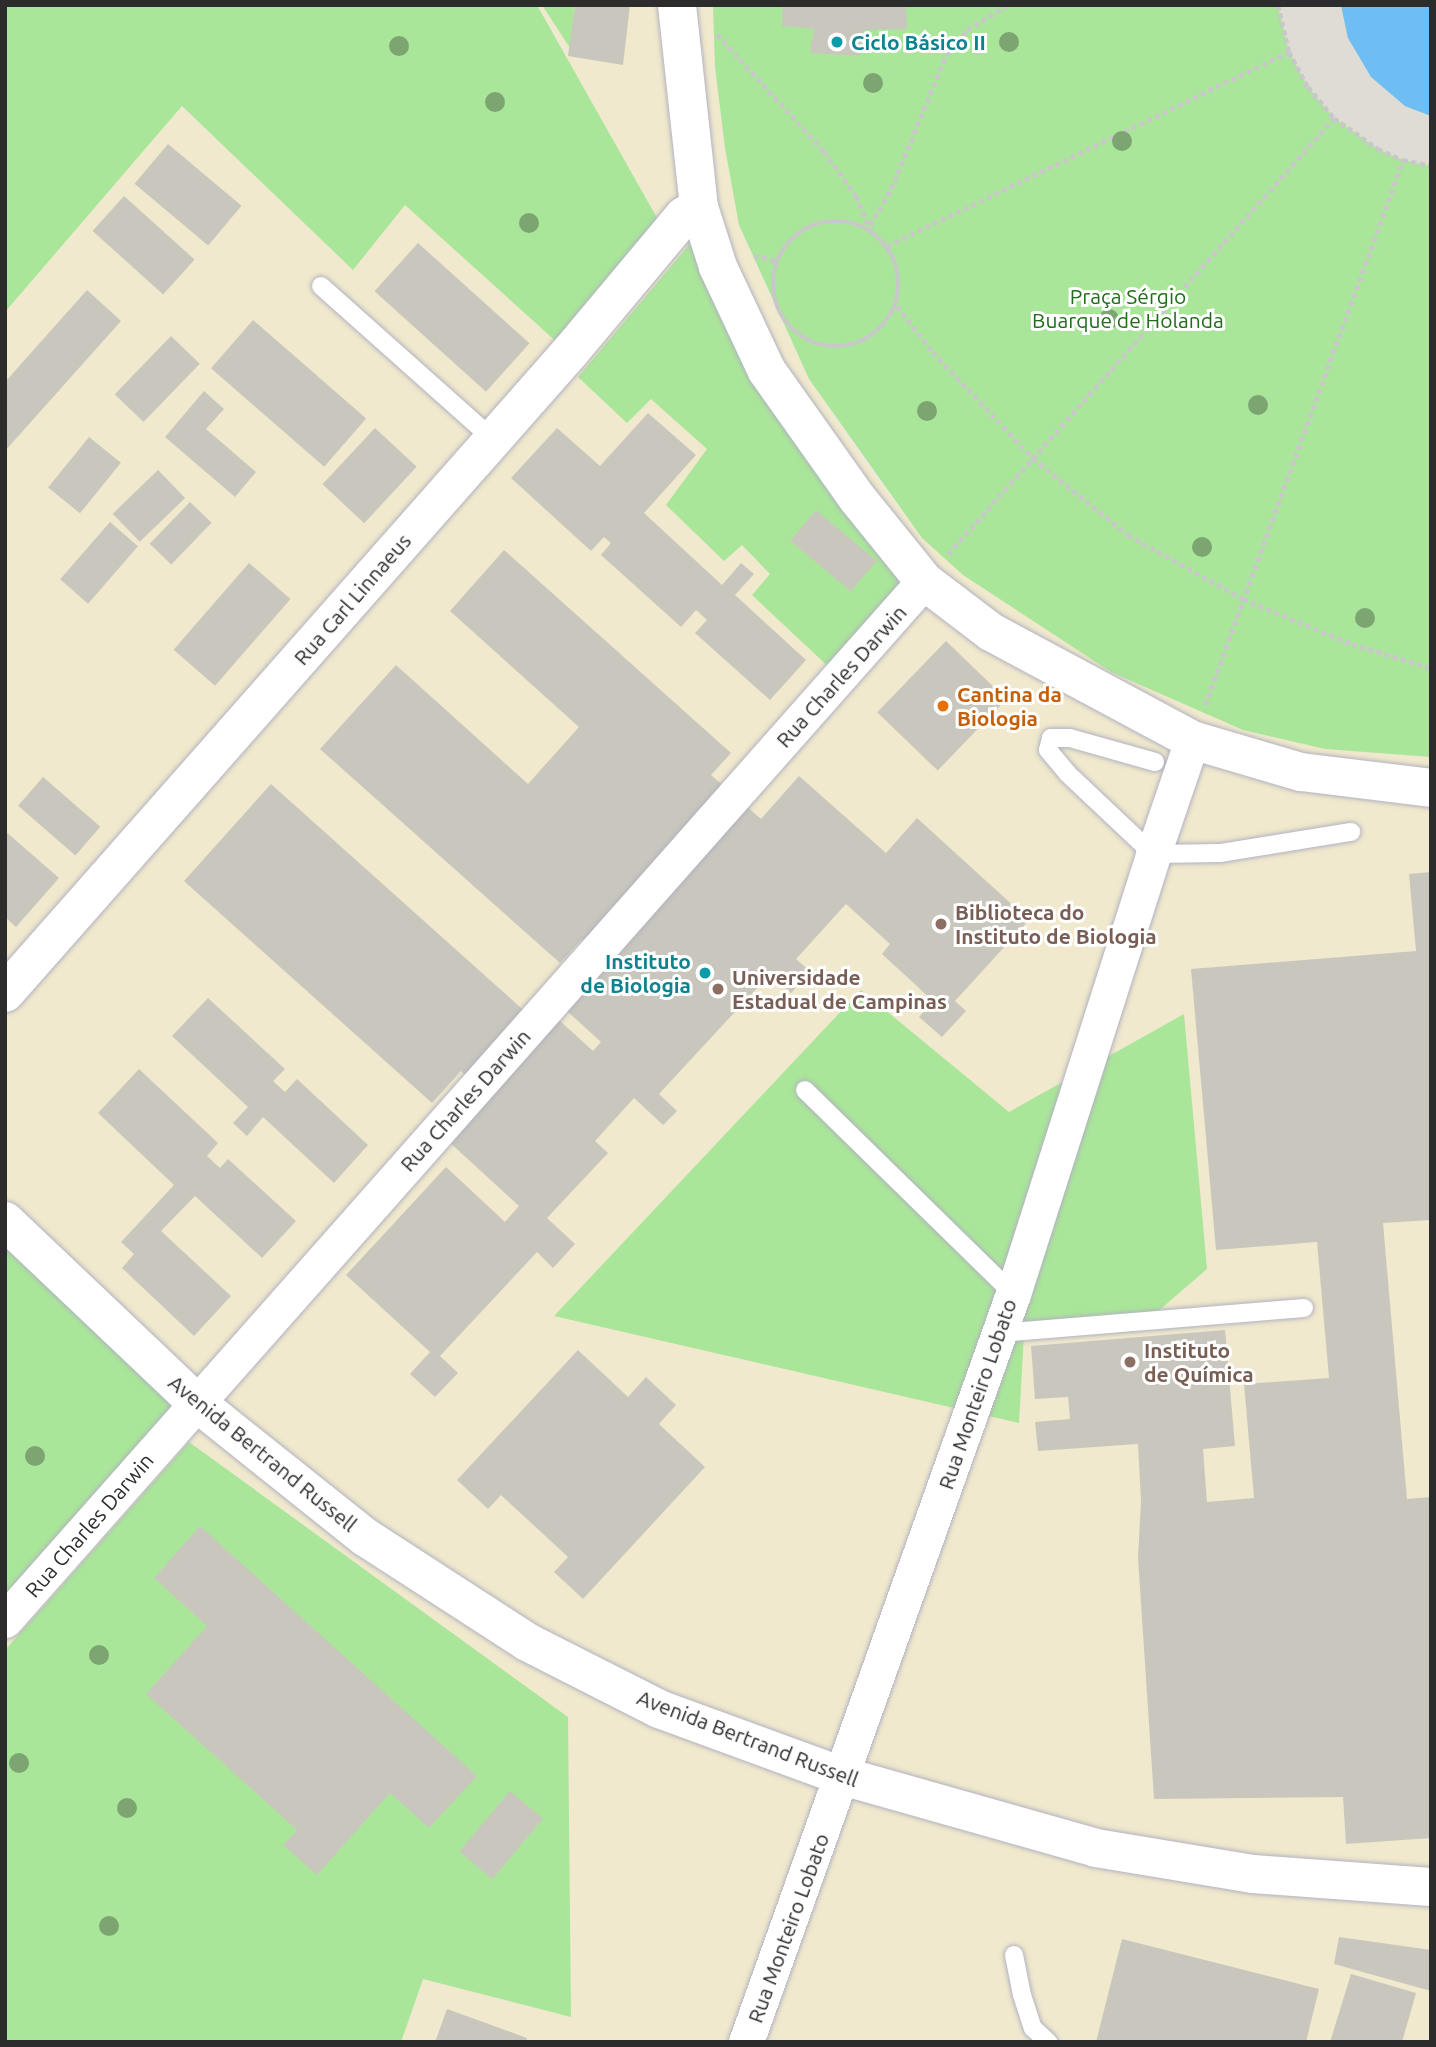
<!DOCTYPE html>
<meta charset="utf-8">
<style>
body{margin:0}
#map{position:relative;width:1436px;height:2047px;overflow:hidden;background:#eee9de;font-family:Ubuntu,sans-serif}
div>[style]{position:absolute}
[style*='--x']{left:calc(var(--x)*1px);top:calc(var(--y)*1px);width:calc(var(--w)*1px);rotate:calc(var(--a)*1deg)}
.education>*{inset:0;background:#f0e9cd}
.green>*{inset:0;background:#aae699}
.plaza>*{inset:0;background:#dedcd5}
.water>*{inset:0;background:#6fbef3}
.building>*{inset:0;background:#c9c7bd;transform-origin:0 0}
.path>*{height:4.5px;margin-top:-2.25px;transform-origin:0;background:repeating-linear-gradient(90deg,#c8c8c8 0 5px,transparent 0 8.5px)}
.path>.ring{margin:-2.25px;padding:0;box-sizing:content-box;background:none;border:4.5px solid #c8c8c8;border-radius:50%}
.roads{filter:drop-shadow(0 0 2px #b2b2c0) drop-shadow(0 0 2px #b2b2c0)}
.lane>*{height:18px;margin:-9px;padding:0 9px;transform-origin:9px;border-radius:9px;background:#fff}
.street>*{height:35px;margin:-17.5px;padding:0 17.5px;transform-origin:17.5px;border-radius:17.5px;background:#fff}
.secondary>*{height:38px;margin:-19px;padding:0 19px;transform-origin:19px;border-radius:19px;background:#fff}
.trees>*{width:20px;height:20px;margin:-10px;border-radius:50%;background:#7ca571}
.dots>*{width:19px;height:19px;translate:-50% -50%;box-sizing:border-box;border:4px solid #fff;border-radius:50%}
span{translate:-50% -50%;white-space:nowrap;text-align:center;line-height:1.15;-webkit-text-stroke:6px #fff;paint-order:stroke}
.culture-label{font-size:21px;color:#0d838f;font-weight:700}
.left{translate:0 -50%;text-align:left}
.right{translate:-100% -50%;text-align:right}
.park-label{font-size:21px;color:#1f6d18}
.street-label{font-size:21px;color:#2c2c2c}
.food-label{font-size:21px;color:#c56008;font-weight:700}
.education-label{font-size:21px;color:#785e54;font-weight:700}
.frame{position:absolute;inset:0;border:7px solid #2c2c2c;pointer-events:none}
</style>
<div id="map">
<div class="education">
<div style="clip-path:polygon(537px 5px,713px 5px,715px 67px,725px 148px,739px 225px,766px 288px,809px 379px,864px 461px,922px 538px,963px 575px,1111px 672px,1243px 730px,1325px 749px,1431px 757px,1431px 2042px,5px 2042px,5px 312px,182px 106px,353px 270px,405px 204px,568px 56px)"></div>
</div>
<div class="green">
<div style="clip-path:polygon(5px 5px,537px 5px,661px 225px,560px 345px,405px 205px,353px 270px,182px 106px,5px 312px)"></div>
<div style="clip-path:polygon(542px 5px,575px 5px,570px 48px)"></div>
<div style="clip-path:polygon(713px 5px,1431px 5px,1431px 757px,1325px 749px,1243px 730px,1111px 672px,963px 575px,922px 538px,809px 379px,739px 225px,725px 148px,715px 67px)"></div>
<div style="clip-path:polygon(694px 239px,910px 587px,833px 671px,752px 595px,770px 574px,742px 545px,724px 561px,666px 505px,707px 449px,651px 399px,627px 423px,578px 377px)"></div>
<div style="clip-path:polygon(861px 990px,1009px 1112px,1184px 1014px,1207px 1269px,1134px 1332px,1024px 1334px,1019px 1423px,554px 1316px)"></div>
<div style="clip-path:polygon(5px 1221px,197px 1403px,5px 1600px)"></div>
<div style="clip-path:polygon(189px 1442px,568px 1717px,571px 2017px,423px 1979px,401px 2042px,5px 2042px,5px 1650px)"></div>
</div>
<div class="plaza">
<div style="clip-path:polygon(1278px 5px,1341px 5px,1348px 38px,1405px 106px,1431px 116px,1431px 166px,1403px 160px,1378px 149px,1334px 118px,1308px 87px,1289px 52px)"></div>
</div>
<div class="water">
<div style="clip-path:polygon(1341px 5px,1431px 5px,1431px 116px,1405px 106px,1371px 77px,1348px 38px)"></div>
</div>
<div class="building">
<div style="clip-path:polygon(575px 5px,630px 5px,623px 65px,568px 56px)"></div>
<div style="clip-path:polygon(782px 5px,906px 5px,907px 29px,863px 30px,859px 56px,810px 53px,814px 29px,782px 26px)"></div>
<div style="left:168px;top:144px;width:96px;height:52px;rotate:40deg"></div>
<div style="left:124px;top:196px;width:95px;height:47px;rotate:42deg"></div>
<div style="left:418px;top:243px;width:150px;height:65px;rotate:42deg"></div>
<div style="clip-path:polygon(87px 290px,121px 321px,5px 451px,5px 382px)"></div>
<div style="left:253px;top:320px;width:150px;height:64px;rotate:41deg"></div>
<div style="left:171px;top:336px;width:40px;height:81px;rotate:44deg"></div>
<div style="clip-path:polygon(204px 391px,224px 409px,206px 429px,256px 472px,235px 497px,165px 437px)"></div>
<div style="clip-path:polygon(648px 413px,696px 455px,644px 513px,722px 585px,741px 563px,754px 574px,735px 595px,806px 660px,770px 700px,695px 633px,707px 620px,696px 610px,681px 627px,601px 555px,611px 543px,604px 537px,591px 551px,511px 478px,557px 428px,600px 466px)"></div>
<div style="left:375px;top:428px;width:57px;height:77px;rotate:43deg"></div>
<div style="left:89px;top:437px;width:41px;height:65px;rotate:39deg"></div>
<div style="left:158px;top:470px;width:39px;height:63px;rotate:46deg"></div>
<div style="left:190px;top:502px;width:30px;height:58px;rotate:44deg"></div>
<div style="left:816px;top:510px;width:79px;height:40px;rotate:40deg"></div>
<div style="left:110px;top:522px;width:37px;height:76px;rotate:41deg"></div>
<div style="clip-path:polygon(504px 550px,731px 753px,711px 775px,761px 819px,799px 776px,886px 853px,917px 818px,1029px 920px,955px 1001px,966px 1011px,942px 1037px,919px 1017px,933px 1001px,882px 954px,890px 944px,846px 904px,796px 959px,811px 972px,791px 993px,770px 974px,659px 1094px,677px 1111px,663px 1125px,634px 1098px,595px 1141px,608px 1153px,547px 1218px,575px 1244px,553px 1268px,537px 1252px,440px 1356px,458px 1373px,435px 1397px,410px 1374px,430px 1352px,346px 1275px,446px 1167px,505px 1222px,519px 1206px,447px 1140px,488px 1095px,461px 1071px,432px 1103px,184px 881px,271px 784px,540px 1025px,559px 1020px,593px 1051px,601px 1042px,567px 1011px,609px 963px,582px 939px,560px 963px,320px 749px,396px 665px,528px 784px,579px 727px,450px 611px)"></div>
<div style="left:249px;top:563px;width:55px;height:115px;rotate:41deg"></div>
<div style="left:946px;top:641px;width:84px;height:99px;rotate:44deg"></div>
<div style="left:43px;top:777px;width:76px;height:38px;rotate:41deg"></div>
<div style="clip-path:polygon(5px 831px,59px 878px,16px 927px,5px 917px)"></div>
<div style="clip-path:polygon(1431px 872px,1431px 1220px,1383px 1223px,1407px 1499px,1431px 1497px,1431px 1838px,1346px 1844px,1343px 1797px,1154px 1799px,1138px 1558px,1141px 1501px,1138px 1444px,1038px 1451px,1035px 1422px,1070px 1419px,1068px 1397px,1035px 1399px,1031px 1346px,1225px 1330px,1235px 1446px,1203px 1449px,1207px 1502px,1254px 1498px,1244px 1384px,1329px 1378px,1317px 1242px,1216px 1250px,1191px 969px,1416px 951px,1409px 874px)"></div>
<div style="clip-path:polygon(208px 998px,285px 1069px,273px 1081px,285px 1092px,297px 1079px,368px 1145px,334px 1183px,263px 1117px,247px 1136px,233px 1123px,248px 1107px,172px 1036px)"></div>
<div style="clip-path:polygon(139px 1069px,218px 1143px,207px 1156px,220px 1168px,228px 1159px,296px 1221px,262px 1258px,195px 1196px,161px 1231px,231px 1296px,194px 1336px,122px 1268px,134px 1254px,121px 1242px,174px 1185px,98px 1113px)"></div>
<div style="clip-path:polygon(578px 1350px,628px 1397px,646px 1377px,676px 1405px,659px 1424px,705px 1467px,583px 1599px,554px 1572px,568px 1557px,501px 1495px,488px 1509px,457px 1480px)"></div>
<div style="clip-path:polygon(200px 1526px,477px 1776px,429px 1828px,390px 1793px,317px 1875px,283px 1845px,297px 1830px,146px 1694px,207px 1626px,154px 1578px)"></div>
<div style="left:510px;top:1791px;width:43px;height:79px;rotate:40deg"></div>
<div style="clip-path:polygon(1339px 1937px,1431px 1950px,1431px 1991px,1334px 1964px)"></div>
<div style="clip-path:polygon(1122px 1939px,1319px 1989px,1306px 2042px,1096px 2042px)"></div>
<div style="clip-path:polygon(1351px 1974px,1416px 1993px,1402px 2042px,1330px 2042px)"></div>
<div style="clip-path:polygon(447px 2009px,527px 2038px,526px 2042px,435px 2042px)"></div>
</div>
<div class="path">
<div style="--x:1278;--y:5;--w:48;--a:76.8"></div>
<div style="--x:1289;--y:52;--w:40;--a:62"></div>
<div style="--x:1308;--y:87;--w:40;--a:50"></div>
<div style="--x:1334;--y:118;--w:54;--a:35.2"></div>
<div style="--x:1378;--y:149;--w:27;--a:24"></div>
<div style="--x:1403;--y:160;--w:29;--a:12"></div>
<div style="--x:717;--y:34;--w:159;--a:47.6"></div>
<div style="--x:824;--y:151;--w:55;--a:54.6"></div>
<div style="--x:856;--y:196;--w:37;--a:66"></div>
<div class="ring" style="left:773px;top:221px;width:121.5px;height:121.5px"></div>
<div style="--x:870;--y:225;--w:42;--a:-59.7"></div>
<div style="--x:891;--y:189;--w:145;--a:-67.7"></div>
<div style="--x:946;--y:55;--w:33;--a:-50"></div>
<div style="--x:967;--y:30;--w:48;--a:-31.4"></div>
<div style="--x:887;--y:246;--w:446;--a:-25.8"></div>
<div style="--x:754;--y:255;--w:24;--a:15"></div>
<div style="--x:897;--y:306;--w:58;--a:52"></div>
<div style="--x:933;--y:352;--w:146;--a:46.7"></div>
<div style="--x:1033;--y:458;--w:122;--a:39"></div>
<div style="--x:1128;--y:535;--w:132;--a:29.1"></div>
<div style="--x:1243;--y:599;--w:118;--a:22.4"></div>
<div style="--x:1352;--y:644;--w:83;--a:16.9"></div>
<div style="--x:948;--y:554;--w:582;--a:-48.48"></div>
<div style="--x:1205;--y:705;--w:580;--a:-70.03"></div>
</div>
<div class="roads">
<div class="lane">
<div style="--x:321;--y:286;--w:230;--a:41.7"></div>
<div style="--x:1155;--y:762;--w:88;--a:-164.2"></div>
<div style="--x:1070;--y:738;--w:19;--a:180"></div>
<div style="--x:1051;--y:738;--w:12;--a:104"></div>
<div style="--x:1048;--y:750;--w:30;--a:50"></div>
<div style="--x:1067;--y:773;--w:118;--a:43.3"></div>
<div style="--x:1153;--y:854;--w:68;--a:-0.8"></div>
<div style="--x:1221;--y:853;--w:132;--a:-9.2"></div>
<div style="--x:805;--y:1090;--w:291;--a:44.4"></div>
<div style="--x:999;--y:1333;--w:306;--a:-4.7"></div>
<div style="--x:1014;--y:1955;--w:41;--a:78.7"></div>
<div style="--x:1022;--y:1995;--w:35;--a:72"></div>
<div style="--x:1033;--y:2028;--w:21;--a:43"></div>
</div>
<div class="street">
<div style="--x:5;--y:1620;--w:1387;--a:-48.51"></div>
<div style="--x:746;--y:2042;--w:794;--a:-70.36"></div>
<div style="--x:1013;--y:1294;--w:462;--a:-72.3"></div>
<div style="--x:1153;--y:854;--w:120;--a:-71.1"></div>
</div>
<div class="secondary">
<div style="--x:677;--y:5;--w:203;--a:83.8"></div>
<div style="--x:699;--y:207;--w:63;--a:72.4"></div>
<div style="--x:718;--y:267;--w:115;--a:64.8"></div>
<div style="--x:767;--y:371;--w:156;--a:54.7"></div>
<div style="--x:857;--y:498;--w:107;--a:51.1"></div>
<div style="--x:924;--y:581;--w:84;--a:37.3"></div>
<div style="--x:991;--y:632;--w:228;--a:28.2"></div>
<div style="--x:1192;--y:740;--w:114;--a:16.4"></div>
<div style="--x:1301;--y:772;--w:131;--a:7"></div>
<div style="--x:5;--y:993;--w:856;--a:-48.6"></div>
<div style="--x:571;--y:351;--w:176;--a:-50.1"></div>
<div style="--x:684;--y:216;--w:17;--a:-31"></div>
<div style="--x:5;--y:1221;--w:265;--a:43.5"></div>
<div style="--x:197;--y:1403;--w:215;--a:38.6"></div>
<div style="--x:365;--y:1537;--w:193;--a:32.9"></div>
<div style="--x:527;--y:1642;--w:148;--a:26.9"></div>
<div style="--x:659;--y:1709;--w:195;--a:20.1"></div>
<div style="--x:842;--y:1776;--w:264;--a:15.8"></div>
<div style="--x:1096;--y:1848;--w:159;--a:9.4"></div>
<div style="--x:1253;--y:1874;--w:178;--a:4.2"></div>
</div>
</div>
<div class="trees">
<div style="left:1009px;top:42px"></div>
<div style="left:399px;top:46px"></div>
<div style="left:873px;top:83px"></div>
<div style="left:495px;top:102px"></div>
<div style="left:1122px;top:141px"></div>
<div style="left:529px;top:223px"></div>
<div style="left:1109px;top:319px"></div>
<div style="left:1258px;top:405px"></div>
<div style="left:927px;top:411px"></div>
<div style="left:1202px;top:547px"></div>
<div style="left:1365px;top:618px"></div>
<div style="left:35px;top:1456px"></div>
<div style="left:99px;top:1655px"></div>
<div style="left:19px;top:1763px"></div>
<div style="left:127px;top:1808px"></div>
<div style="left:109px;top:1926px"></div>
</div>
<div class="dots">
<div style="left:837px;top:42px;background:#0f9aa8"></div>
<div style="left:943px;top:706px;background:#e8710a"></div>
<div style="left:941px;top:924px;background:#8d6e63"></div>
<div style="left:705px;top:973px;background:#0f9aa8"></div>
<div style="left:718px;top:989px;background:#8d6e63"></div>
<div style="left:1130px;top:1362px;background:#8d6e63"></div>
</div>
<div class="culture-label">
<span class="left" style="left:851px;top:42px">Ciclo Básico II</span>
<span class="right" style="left:691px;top:973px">Instituto<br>de Biologia</span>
</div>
<div class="park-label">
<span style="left:1128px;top:308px">Praça Sérgio<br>Buarque de Holanda</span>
</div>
<div class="street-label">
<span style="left:352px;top:599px;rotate:-49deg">Rua Carl Linnaeus</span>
<span style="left:841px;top:676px;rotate:-48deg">Rua Charles Darwin</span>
<span style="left:465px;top:1100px;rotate:-48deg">Rua Charles Darwin</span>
<span style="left:977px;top:1394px;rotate:-71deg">Rua Monteiro Lobato</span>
<span style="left:263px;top:1453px;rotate:39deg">Avenida Bertrand Russell</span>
<span style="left:89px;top:1525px;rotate:-49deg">Rua Charles Darwin</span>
<span style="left:748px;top:1738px;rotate:21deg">Avenida Bertrand Russell</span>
<span style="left:788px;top:1928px;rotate:-70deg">Rua Monteiro Lobato</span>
</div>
<div class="food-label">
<span class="left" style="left:957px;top:706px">Cantina da<br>Biologia</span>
</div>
<div class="education-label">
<span class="left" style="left:955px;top:924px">Biblioteca do<br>Instituto de Biologia</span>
<span class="left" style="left:732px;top:989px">Universidade<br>Estadual de Campinas</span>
<span class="left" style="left:1144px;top:1362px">Instituto<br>de Química</span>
</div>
<div class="frame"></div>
</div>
